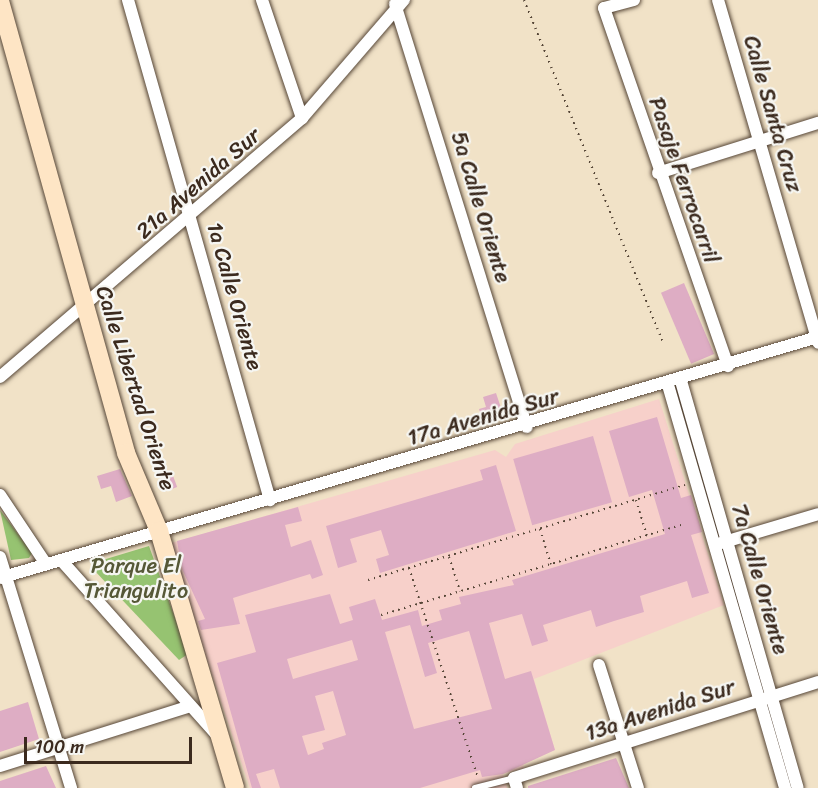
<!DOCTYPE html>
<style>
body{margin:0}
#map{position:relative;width:818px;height:788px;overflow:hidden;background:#f1e2c7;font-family:Sriracha,sans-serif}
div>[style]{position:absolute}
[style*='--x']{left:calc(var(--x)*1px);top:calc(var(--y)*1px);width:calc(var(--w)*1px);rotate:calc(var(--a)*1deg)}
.built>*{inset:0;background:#f7d0ca}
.green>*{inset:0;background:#96c371}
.building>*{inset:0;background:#deadc4;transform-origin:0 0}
.path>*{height:2px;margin-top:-1px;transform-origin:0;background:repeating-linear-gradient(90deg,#564637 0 1.5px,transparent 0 6px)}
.roads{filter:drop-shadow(0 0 2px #564637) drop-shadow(0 0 2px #564637)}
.service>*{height:6px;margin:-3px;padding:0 3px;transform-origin:3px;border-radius:3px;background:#fff}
.minor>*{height:12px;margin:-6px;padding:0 6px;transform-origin:6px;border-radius:6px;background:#fff}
.secondary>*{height:18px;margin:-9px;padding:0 9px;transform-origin:9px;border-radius:9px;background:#fee5c5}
span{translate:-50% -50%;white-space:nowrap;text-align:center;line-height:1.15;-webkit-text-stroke:4.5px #f6f6f2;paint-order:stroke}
.street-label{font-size:22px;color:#3b2a1e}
.park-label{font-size:22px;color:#565837}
.scale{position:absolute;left:24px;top:737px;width:168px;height:27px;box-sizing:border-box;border:3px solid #3b2a1e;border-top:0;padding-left:8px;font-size:18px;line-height:21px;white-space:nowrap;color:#3b2a1e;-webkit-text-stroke:4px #f6f6f2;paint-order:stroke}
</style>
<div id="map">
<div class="built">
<div style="clip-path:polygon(659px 399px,724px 605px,534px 679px,555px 750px,522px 760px,524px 768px,503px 774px,507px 788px,250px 788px,168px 544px,495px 450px,506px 457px,515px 444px)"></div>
</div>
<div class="green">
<div style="clip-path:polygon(0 510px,32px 553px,29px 558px,11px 560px)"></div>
<div style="clip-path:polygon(149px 546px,188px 654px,179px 660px,93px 569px,96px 562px)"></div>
</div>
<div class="building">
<div style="left:684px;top:283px;width:77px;height:25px;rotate:67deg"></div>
<div style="clip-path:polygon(496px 393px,504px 417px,484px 424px,479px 409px,486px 407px,483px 397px)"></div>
<div style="clip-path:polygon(evenodd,657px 417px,681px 498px,691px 495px,702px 532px,691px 535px,709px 593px,692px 598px,687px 581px,640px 596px,644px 612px,614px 621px,596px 627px,591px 610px,543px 625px,548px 641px,532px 646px,522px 614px,489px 623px,505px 679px,531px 671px,555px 750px,503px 774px,482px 777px,480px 770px,420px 788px,280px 788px,274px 769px,256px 774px,261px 788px,252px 788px,217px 663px,256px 652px,245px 615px,330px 594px,340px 624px,353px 620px,349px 607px,375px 599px,382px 620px,418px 610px,422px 626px,442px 620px,439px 610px,461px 604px,459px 597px,514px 585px,512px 580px,665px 534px,652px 490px,629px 497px,609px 431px,657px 417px,410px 625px,425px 677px,437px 673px,428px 643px,469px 631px,492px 709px,414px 729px,385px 632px,410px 625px,657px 417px,352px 640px,358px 660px,293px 679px,287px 659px,352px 640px,657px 417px,333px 691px,346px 735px,322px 743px,324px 749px,308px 755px,302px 736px,325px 730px,315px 696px,333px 691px)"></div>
<div style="left:593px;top:436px;width:69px;height:83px;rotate:74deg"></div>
<div style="clip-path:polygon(496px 465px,516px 531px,380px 573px,376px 559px,389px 555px,381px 530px,350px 539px,357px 562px,338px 568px,326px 526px,483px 480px,480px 470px)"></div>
<div style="clip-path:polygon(120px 469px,132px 496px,116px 502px,111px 486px,101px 489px,97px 476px)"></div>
<div style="left:172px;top:473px;width:15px;height:12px;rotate:70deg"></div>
<div style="clip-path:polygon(298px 507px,302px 521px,285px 525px,291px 547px,311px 540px,323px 575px,312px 579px,310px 574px,233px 598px,240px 624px,201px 630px,198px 621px,205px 619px,182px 569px,177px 541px)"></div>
<div style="clip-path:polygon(28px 702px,39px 739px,0 752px,0 711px)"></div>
<div style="clip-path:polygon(616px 758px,629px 788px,528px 788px,528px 786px)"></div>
<div style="clip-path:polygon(46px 766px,56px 788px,0 788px,0 781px)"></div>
</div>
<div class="path">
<div style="--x:524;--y:0;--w:370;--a:67.9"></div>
<div style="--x:636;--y:500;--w:37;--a:73"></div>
<div style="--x:540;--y:529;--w:37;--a:73"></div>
<div style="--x:449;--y:557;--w:36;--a:72"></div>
<div style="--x:409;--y:568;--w:221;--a:71.8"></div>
<div style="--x:368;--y:580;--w:331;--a:-16.7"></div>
<div style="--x:381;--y:615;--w:317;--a:-16.7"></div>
</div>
<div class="roads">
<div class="service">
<div style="--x:475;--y:788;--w:40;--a:-14.4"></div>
</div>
<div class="minor">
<div style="--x:128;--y:0;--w:520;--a:74.15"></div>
<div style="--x:262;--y:0;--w:125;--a:71.3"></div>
<div style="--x:634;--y:0;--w:31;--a:165"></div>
<div style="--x:604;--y:8;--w:379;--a:70.9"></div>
<div style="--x:718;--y:0;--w:357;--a:73.7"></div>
<div style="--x:395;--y:4;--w:443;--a:72.7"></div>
<div style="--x:658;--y:173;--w:168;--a:-17.4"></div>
<div style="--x:0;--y:377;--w:398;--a:-40.6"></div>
<div style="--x:302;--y:118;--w:156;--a:-49.2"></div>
<div style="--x:681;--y:381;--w:423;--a:74"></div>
<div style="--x:668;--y:385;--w:420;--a:73.8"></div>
<div style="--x:0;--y:495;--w:83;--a:56.3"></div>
<div style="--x:721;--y:543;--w:101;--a:-16.6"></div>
<div style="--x:0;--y:557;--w:242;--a:72.9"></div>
<div style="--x:61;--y:560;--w:233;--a:48.3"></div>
<div style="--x:0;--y:578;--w:853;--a:-16.42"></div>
<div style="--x:599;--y:665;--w:129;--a:72.4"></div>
<div style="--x:0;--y:766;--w:199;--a:-17.5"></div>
<div style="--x:517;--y:788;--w:10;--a:-107"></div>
<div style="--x:514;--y:778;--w:319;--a:-17.5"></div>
</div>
<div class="secondary">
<div style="--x:0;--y:1;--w:469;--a:74.4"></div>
<div style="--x:126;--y:453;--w:85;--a:67.1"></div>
<div style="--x:159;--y:531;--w:268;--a:73.5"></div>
</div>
</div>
<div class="street-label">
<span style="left:773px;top:114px;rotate:74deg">Calle Santa Cruz</span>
<span style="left:684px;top:180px;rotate:71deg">Pasaje Ferrocarril</span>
<span style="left:198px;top:183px;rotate:-41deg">21a Avenida Sur</span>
<span style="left:481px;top:207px;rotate:73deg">5a Calle Oriente</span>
<span style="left:235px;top:296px;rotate:74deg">1a Calle Oriente</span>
<span style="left:136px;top:388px;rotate:72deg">Calle Libertad Oriente</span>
<span style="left:483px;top:417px;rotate:-16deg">17a Avenida Sur</span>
<span style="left:760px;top:579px;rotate:74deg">7a Calle Oriente</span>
<span style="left:660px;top:710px;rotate:-18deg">13a Avenida Sur</span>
</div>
<div class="park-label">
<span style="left:136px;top:578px">Parque El<br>Triangulito</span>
</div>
<div class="scale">100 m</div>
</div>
